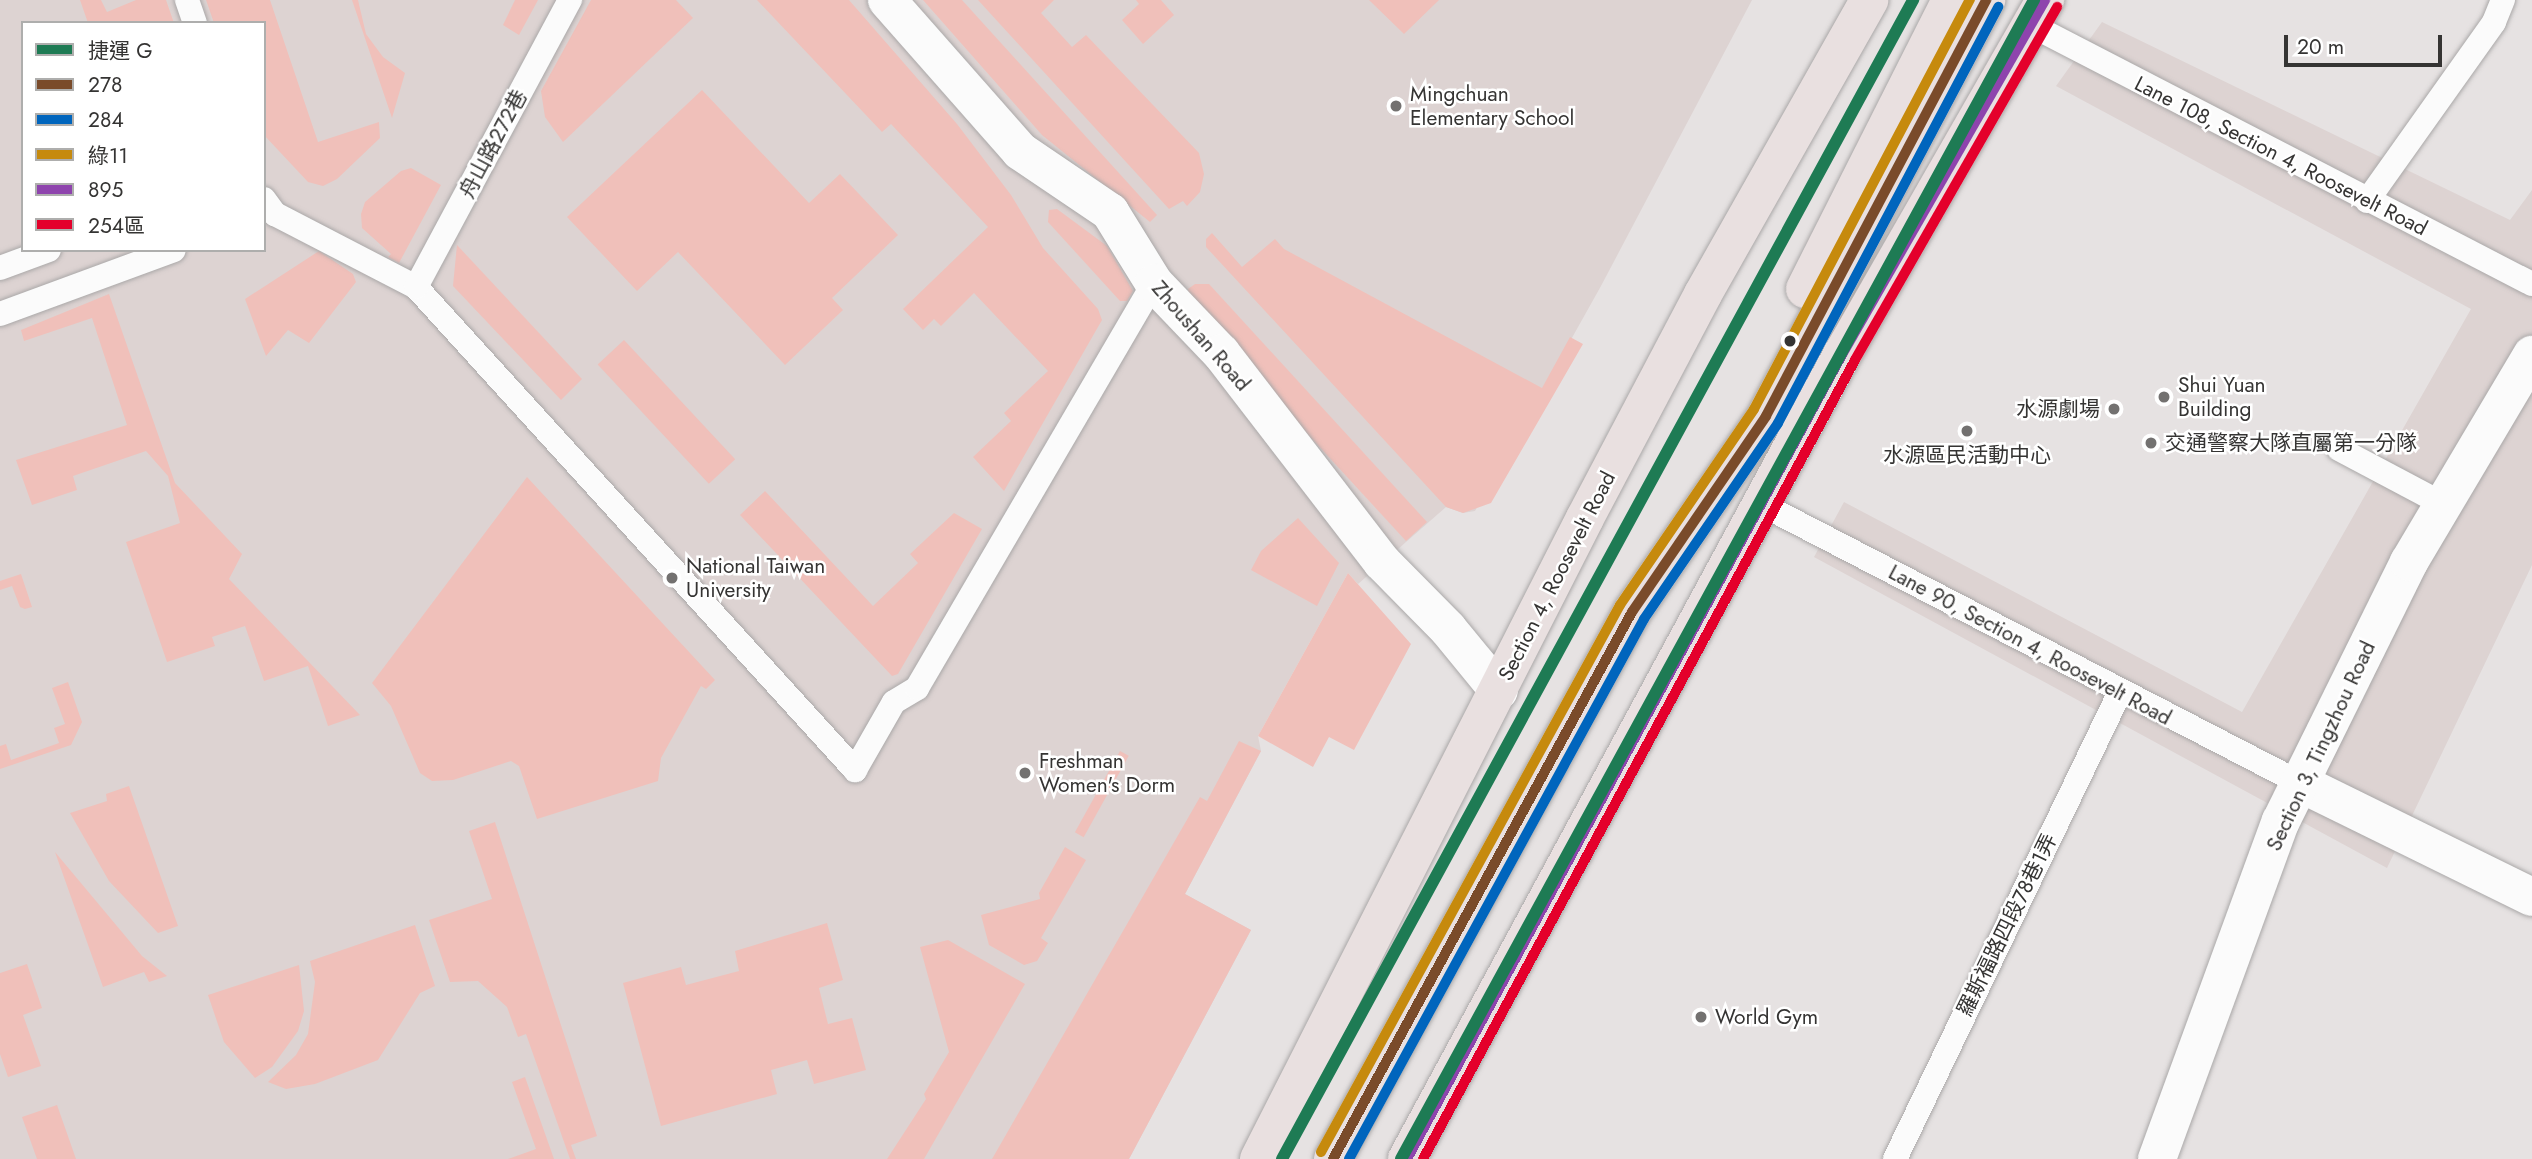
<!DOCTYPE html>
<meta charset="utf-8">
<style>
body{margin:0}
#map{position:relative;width:2532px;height:1159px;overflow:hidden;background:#e6e2e2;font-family:Jost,"Noto Sans TC",sans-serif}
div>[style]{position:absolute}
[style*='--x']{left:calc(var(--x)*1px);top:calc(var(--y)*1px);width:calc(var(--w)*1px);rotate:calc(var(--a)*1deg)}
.built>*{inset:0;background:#ddd3d2}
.green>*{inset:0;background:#f0c0ba;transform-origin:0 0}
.roads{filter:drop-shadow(0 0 2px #aaa8a8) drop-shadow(0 0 2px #aaa8a8)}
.lane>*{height:24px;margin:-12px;padding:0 12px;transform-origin:12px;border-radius:12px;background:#fbfbfb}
.street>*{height:38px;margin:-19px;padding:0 19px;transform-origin:19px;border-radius:19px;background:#fbfbfb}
.secondary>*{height:38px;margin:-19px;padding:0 19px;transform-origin:19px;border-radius:19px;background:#fbfbfb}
.primary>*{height:38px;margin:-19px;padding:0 19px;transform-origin:19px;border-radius:19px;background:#e9e0e0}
.bus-1>*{height:10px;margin:-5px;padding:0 5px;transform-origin:5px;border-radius:5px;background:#7a4b2a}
.bus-2>*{height:10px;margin:-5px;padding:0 5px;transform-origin:5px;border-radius:5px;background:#0065bd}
.bus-3>*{height:10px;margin:-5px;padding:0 5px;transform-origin:5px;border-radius:5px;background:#c68a0d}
.bus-4>*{height:10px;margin:-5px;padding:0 5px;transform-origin:5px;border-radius:5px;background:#8e44ad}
.bus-5>*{height:10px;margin:-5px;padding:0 5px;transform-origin:5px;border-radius:5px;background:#e4002b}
.metro-1>*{height:12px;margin:-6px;padding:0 6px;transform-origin:6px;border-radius:6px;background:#1e7b54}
.dots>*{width:19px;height:19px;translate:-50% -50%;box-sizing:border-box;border:4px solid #fff;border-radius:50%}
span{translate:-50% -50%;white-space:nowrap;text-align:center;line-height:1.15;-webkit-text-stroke:5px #fff;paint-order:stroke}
.poi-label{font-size:21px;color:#353433}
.left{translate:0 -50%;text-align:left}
.right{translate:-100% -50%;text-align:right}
.street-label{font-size:21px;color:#353433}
.legend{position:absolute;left:21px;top:21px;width:245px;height:231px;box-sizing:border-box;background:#fff;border:2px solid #aeaead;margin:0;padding:9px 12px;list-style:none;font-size:21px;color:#353433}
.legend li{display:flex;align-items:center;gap:14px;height:35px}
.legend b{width:35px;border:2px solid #aeaead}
.scale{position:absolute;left:2284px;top:35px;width:158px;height:32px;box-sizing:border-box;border:4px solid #353433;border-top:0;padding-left:9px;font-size:21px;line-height:24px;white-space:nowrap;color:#353433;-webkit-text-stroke:5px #fff;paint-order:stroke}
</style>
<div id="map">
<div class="built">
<div style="clip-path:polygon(evenodd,0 0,1752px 0,1601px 286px,1475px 511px,1463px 513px,1446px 507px,1358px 584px,1348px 573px,1258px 736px,1261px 751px,1185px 894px,1251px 930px,1129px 1159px,0 1159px,0 0,23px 23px,264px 23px,264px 250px,23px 250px,23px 23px)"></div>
<div style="clip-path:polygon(2102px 22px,2510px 220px,2532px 190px,2532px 565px,2387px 868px,1814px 557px,1844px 502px,2242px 712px,2471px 309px,2056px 86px)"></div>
</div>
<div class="green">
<div style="clip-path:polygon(80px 0,101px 0,107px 12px,136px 0,166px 0,174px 23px,88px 23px)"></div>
<div style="clip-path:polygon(206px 0,270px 0,318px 142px,379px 122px,380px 138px,337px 179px,323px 186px,308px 182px,264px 135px,264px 23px,214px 23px)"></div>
<div style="clip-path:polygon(352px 0,358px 0,366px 34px,383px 57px,405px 73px,392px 118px)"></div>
<div style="clip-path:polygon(515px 0,538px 0,519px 35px,503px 25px)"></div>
<div style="clip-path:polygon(591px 0,676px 0,693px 18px,563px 142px,545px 117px,541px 91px)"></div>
<div style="clip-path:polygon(757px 0,849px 0,957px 124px,1011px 195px,1043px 248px,1098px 309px,1102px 320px,1004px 491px,973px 457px,1011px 421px,1004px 413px,1048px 371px,974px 293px,941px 326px,934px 319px,923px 330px,903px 309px,988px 227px,891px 124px,882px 132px)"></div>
<div style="clip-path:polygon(923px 0,962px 0,1157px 215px,1150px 222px,1042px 135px)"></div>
<div style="clip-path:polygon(978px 0,1054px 0,1041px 13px,1072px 47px,1086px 35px,1199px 153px,1204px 174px,1200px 192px,1187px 206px,1183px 201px,1169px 209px)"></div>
<div style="clip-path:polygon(1136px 0,1161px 0,1174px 15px,1143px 44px,1122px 20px,1139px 4px)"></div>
<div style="clip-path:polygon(1369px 0,1439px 0,1404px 34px)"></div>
<div style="clip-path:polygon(702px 90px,809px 203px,840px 174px,898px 235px,832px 298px,843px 310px,785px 365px,678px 252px,637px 291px,567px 217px)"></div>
<div style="clip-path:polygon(411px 168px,441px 185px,399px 263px,388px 257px,391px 254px,362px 228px,361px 214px,365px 202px,401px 171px)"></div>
<div style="clip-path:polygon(1057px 209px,1107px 246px,1133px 291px,1127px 301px,1120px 301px,1048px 222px,1049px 210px)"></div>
<div style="clip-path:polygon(1212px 233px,1242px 267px,1275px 239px,1284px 249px,1542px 388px,1570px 337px,1583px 344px,1491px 503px,1463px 513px,1446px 507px,1206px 247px,1206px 239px)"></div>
<div style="clip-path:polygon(457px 245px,582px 379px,561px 400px,453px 286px)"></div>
<div style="clip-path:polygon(319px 251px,353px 274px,356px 282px,309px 343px,288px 330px,266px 356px,245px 299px)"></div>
<div style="clip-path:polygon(1195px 284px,1209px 284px,1427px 522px,1406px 541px,1188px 304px,1188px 289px)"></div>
<div style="clip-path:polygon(109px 294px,175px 483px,242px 554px,229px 579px,360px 715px,328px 726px,308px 666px,264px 681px,245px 626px,212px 637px,215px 646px,167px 662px,126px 542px,180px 523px,168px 476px,146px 451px,73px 476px,77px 490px,32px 505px,16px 460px,127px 425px,92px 318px,24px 341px,21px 330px)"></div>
<div style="left:624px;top:340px;width:163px;height:36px;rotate:47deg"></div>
<div style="clip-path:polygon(527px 477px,715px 680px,706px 689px,701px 686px,661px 758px,658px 781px,537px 819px,519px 766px,511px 761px,453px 780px,432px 781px,420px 773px,391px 706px,372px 683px)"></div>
<div style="clip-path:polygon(765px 491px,873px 606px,918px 563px,910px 554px,954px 513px,982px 529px,898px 674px,892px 676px,740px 515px)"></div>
<div style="clip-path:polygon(1298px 518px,1339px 563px,1317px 606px,1251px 570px,1261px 551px)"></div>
<div style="clip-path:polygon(1348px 573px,1411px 644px,1354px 750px,1329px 737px,1313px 767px,1258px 736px)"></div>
<div style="clip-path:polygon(21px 574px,32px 607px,25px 609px,20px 607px,12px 586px,0 590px,0 581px)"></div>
<div style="clip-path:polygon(68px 682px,82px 722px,71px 745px,0 769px,0 746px,6px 744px,11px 760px,59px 743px,54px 728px,65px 724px,52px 688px)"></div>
<div style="clip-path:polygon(1239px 741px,1261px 751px,1185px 894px,1251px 930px,1129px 1159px,992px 1159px,1200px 797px,1207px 801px)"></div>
<div style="left:1120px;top:751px;width:10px;height:93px;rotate:29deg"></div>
<div style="clip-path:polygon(129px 786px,178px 926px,158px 933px,109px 881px,70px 813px,107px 801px,106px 794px)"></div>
<div style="clip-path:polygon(495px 822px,597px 1136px,571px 1145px,576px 1159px,570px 1159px,526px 1034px,518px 1037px,507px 1007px,478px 981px,450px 982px,429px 920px,492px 899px,469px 831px)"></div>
<div style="clip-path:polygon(1065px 847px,1086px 860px,1041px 938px,1048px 943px,1037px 961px,1024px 965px,989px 945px,981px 915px,1040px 899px,1039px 893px)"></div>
<div style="clip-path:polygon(55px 852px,142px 956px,167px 976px,149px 982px,144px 972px,103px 987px)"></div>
<div style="clip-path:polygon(827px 923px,843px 980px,819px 988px,828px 1024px,852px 1018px,866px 1070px,814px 1084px,807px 1060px,771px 1070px,777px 1094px,661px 1126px,623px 983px,681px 967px,686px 985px,739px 971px,735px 951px)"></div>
<div style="clip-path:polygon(415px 925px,435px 986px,420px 993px,378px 1060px,315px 1084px,286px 1089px,268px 1082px,296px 1055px,308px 1034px,315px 982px,310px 961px)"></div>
<div style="clip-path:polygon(948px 940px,1025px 984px,924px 1159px,887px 1159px,926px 1099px,924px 1094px,949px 1052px,920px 947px)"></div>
<div style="clip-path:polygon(27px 964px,42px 1008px,23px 1015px,41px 1066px,8px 1077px,0 1054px,0 973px)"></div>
<div style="clip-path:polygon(299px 965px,304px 1011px,298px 1031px,272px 1067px,255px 1078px,224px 1042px,208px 995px)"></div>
<div style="clip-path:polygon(525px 1077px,554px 1159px,508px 1159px,536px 1149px,512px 1082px)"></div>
<div style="clip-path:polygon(57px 1105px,76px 1159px,37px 1159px,22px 1117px)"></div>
</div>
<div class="roads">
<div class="lane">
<div style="--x:187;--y:0;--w:24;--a:71"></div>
<div style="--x:2031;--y:25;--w:564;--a:27.34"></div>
<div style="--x:264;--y:199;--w:19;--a:54"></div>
<div style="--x:275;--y:214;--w:159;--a:27.4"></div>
<div style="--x:416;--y:287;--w:653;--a:47.73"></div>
<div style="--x:855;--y:770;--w:78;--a:-60.2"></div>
<div style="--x:894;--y:702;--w:27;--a:-31"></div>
<div style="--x:917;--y:688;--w:469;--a:-59.7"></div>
<div style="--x:2367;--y:201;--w:219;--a:-54.6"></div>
<div style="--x:2494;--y:22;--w:24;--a:-68"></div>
<div style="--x:0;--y:268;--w:52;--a:-20.2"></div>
<div style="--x:416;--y:287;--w:326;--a:-61.8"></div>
<div style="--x:0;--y:314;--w:185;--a:-20.2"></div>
<div style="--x:2339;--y:449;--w:118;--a:27.9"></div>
<div style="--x:1761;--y:504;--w:607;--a:27.37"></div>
<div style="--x:1895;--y:1159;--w:518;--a:-64.28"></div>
</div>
<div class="street">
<div style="--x:887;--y:0;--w:201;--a:48.6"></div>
<div style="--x:1020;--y:151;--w:109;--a:34.1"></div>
<div style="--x:1110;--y:212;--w:84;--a:58.2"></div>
<div style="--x:1154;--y:283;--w:97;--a:46.3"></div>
<div style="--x:1221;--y:353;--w:264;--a:52.4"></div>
<div style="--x:1382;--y:562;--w:94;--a:45.4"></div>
<div style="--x:1448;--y:629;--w:80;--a:50.6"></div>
<div style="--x:2300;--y:783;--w:258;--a:26.2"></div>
</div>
<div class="secondary">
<div style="--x:2157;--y:1159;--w:360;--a:-69.9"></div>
<div style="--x:2281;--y:821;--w:289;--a:-63.7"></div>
<div style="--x:2409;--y:562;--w:241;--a:-59.3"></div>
</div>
<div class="primary">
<div style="--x:1805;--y:289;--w:324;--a:-63.2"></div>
<div style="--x:1259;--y:1159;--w:719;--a:-63.04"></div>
<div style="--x:1585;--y:518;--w:253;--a:-62.2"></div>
<div style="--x:1703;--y:294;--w:338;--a:-60.5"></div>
<div style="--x:1333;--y:1159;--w:623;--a:-61.34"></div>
<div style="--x:1632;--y:612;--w:237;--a:-55.6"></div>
<div style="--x:1766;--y:416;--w:471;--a:-62.1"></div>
<div style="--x:1407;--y:1159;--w:916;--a:-61.59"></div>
<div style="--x:1843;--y:353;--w:407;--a:-60.2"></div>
</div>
</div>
<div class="bus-1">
<div style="--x:1333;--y:1159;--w:623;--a:-61.34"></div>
<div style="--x:1632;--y:612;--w:237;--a:-55.6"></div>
<div style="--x:1766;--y:416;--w:471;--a:-62.1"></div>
</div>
<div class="bus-2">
<div style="--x:1349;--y:1159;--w:615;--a:-61.35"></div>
<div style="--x:1644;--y:619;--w:237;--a:-55.6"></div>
<div style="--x:1778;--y:423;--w:471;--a:-62.1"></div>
</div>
<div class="bus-3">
<div style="--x:1321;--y:1152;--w:623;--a:-61.34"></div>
<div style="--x:1620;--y:605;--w:237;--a:-55.6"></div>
<div style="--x:1754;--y:409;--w:463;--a:-62.2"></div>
</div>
<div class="bus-4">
<div style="--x:1407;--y:1159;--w:916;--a:-61.59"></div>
<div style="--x:1843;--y:353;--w:407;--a:-60.2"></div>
</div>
<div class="bus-5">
<div style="--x:1423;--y:1159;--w:908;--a:-61.6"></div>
<div style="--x:1855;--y:360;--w:407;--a:-60.2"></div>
</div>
<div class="metro-1">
<div style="--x:1282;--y:1159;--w:1320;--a:-61.43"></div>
<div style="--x:1401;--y:1159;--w:1321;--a:-61.36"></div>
</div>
<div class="dots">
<div style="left:1396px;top:106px;background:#737170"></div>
<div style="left:1790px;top:341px;background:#353433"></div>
<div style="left:2164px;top:397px;background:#737170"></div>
<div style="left:2114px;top:409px;background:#737170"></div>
<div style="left:1967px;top:431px;background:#737170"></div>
<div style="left:2151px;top:443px;background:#737170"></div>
<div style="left:672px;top:578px;background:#737170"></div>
<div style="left:1025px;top:773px;background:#737170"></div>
<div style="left:1701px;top:1017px;background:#737170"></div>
</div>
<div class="poi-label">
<span class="left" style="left:1410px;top:106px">Mingchuan<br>Elementary School</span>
<span class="left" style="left:2178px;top:397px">Shui Yuan<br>Building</span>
<span class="right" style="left:2100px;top:409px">水源劇場</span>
<span class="left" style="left:2165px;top:443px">交通警察大隊直屬第一分隊</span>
<span style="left:1967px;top:455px">水源區民活動中心</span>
<span class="left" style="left:686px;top:578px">National Taiwan<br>University</span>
<span class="left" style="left:1039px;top:773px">Freshman<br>Women's Dorm</span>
<span class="left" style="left:1715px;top:1017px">World Gym</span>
</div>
<div class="street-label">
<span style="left:493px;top:144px;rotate:-62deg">舟山路272巷</span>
<span style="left:2281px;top:156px;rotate:27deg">Lane 108, Section 4, Roosevelt Road</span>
<span style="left:1201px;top:336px;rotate:49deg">Zhoushan Road</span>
<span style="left:1557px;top:576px;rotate:-63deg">Section 4, Roosevelt Road</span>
<span style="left:2030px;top:645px;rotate:28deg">Lane 90, Section 4, Roosevelt Road</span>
<span style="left:2321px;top:746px;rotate:-65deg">Section 3, Tingzhou Road</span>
<span style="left:2007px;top:925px;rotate:-64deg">羅斯福路四段78巷1弄</span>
</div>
<ul class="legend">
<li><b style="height:9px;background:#1e7b54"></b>捷運 G</li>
<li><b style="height:9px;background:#7a4b2a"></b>278</li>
<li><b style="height:9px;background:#0065bd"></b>284</li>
<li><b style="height:9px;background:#c68a0d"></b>綠11</li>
<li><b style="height:9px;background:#8e44ad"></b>895</li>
<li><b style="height:9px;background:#e4002b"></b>254區</li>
</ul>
<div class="scale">20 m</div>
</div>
